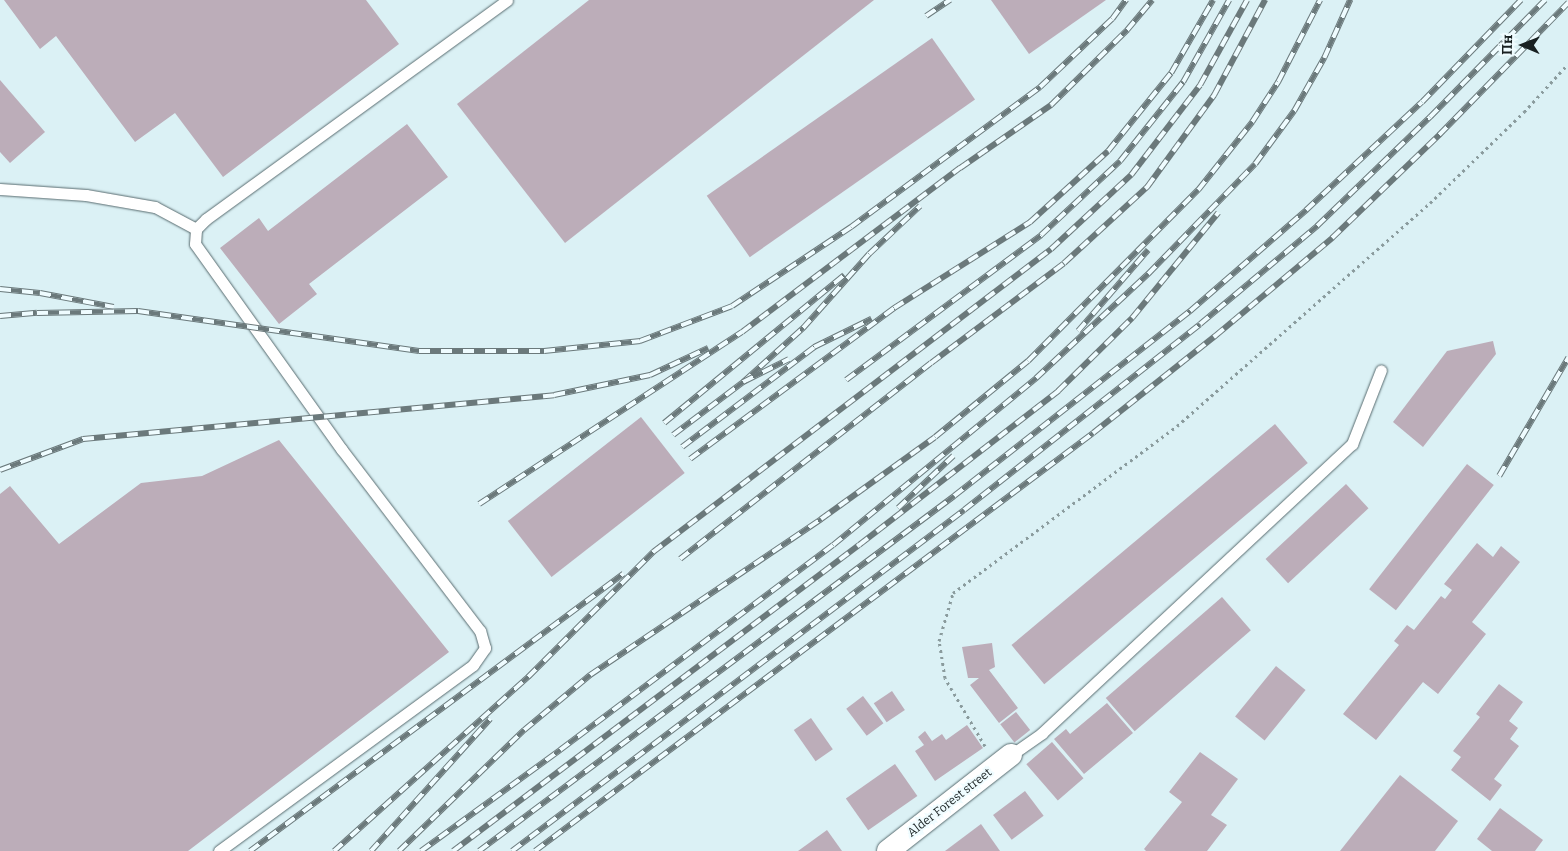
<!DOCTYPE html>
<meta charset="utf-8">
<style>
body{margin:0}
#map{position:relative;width:1568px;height:851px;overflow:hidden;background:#dbf1f5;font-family:Bitter,serif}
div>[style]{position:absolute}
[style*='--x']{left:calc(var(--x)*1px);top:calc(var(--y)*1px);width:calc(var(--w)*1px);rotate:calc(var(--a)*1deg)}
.building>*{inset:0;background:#bcadb9;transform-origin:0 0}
.path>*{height:3px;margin-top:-1.5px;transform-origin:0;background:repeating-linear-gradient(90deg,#8a9b9d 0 2.5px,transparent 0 6.5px)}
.roads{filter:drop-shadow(0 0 1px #586b6f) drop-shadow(0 0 1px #586b6f)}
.service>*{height:11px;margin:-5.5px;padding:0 5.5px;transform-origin:5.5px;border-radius:5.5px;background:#fff}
.minor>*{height:22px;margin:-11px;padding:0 11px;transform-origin:11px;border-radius:11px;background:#fff}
.rail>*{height:5.5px;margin-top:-2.75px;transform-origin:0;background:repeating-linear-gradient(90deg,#effcff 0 11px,#6b797b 0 22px);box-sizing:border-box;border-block:1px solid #6b797b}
span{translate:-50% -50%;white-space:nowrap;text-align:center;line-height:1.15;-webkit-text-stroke:4px #effcff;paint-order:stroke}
.street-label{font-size:12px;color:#182021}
.north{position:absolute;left:1498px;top:20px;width:50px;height:50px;-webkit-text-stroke:4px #effcff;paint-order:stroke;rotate:271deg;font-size:14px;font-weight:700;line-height:20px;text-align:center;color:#182021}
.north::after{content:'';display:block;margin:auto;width:18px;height:22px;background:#182021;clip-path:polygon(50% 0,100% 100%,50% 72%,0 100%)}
</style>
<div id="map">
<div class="building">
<div style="clip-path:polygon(4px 0,366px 0,399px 44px,223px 177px,175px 113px,135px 142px,56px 36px,40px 49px)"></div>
<div style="clip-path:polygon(589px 0,874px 0,565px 243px,457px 104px)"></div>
<div style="clip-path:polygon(991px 0,1106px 0,1029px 54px)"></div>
<div style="left:932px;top:38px;width:75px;height:275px;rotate:55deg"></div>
<div style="clip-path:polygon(0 80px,45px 132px,10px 163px,0 152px)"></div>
<div style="clip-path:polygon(407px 124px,448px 177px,309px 284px,317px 294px,279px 324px,220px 248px,259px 218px,268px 231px)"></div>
<div style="clip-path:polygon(1493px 341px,1496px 354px,1423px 447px,1393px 422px,1447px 351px)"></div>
<div style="left:641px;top:417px;width:71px;height:169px;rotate:52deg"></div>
<div style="left:1275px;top:424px;width:51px;height:344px;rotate:50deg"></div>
<div style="clip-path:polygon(279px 440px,449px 652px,188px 851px,0 851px,0 494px,10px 486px,59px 544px,141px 483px,202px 476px)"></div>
<div style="left:1467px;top:464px;width:34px;height:159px;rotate:38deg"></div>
<div style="left:1346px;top:484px;width:33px;height:110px;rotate:47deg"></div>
<div style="clip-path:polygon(1477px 543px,1493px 557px,1501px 546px,1520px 562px,1472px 622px,1486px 634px,1438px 694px,1423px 682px,1376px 740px,1343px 714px,1399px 645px,1394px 641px,1407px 625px,1414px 630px,1441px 596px,1445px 599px,1452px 590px,1444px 584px)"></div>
<div style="left:1222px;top:597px;width:44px;height:154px;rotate:49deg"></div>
<div style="clip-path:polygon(992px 643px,995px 667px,989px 670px,1018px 708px,999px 723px,970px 685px,979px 678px,968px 678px,962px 647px)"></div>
<div style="left:1276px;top:666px;width:38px;height:65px;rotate:39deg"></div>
<div style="clip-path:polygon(1499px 684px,1523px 702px,1509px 721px,1518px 728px,1510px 739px,1519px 746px,1494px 779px,1502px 785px,1490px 801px,1451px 770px,1461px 757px,1453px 751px,1480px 717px,1476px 714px)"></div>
<div style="left:892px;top:691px;width:23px;height:22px;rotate:56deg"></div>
<div style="left:863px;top:696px;width:34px;height:21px;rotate:53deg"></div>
<div style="clip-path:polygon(1107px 703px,1133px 733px,1084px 774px,1054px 739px,1066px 729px,1070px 734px)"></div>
<div style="left:1016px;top:712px;width:23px;height:20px;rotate:52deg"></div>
<div style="left:811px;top:718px;width:38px;height:21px;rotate:55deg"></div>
<div style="clip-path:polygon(967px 725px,983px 748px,935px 781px,915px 751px,924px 745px,918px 737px,925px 731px,932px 741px,942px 734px,946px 740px)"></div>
<div style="left:1052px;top:742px;width:48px;height:34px;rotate:49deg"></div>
<div style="clip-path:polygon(1200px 752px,1238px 779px,1211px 815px,1227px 825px,1207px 851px,1146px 851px,1144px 849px,1182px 802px,1169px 792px)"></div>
<div style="left:895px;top:764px;width:39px;height:60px;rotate:55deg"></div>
<div style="clip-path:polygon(1400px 775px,1458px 821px,1435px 851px,1340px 851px)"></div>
<div style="left:1025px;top:791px;width:31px;height:40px;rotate:53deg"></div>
<div style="clip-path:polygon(1500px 808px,1543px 840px,1535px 851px,1492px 851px,1477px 839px)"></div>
<div style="clip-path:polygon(981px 824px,1000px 851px,945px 851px)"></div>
<div style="clip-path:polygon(827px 830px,842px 851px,798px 851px)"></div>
</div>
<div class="path">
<div style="--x:985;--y:746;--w:79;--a:-120.5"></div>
<div style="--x:945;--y:678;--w:37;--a:-99"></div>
<div style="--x:939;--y:641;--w:50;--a:-73.7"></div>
<div style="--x:953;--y:593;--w:279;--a:-36.7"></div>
<div style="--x:1177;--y:426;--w:337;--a:-41.4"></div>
<div style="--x:1430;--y:203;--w:131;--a:-44.1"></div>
<div style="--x:1524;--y:112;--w:65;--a:-47.5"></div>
</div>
<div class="roads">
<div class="service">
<div style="--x:0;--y:189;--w:86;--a:4"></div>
<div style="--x:86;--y:195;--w:70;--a:9.9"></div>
<div style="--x:155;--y:207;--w:47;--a:28.2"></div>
<div style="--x:1011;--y:755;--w:38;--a:-35"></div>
<div style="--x:1042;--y:733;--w:424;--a:-43"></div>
<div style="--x:1352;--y:444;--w:79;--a:-68.6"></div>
<div style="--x:219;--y:851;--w:315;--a:-36.2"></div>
<div style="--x:473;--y:665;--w:21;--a:-55"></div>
<div style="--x:485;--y:648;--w:18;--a:-106"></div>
<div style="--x:480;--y:631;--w:228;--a:-127.3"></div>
<div style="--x:342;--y:450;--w:253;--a:-125.5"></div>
<div style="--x:195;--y:244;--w:15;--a:-86"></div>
<div style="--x:196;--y:229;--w:14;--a:-45"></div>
<div style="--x:206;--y:219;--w:372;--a:-36"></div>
</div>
<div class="minor">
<div style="--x:888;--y:851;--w:156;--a:-38"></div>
</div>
</div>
<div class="rail">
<div style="--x:926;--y:16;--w:29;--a:-34"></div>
<div style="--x:0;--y:289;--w:40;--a:5.7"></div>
<div style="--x:40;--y:293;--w:75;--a:10.7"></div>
<div style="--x:0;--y:316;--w:37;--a:-5"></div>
<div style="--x:37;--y:313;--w:101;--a:-1.1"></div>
<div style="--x:138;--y:311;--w:284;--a:8.1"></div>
<div style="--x:419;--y:351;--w:125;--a:0"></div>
<div style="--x:544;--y:351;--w:97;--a:-5.9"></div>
<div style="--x:640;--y:341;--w:98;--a:-20.8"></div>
<div style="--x:732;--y:306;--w:143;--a:-33.6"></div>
<div style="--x:851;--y:227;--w:235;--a:-36.5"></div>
<div style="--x:1040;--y:87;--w:99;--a:-43.4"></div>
<div style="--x:1112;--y:19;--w:24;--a:-54"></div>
<div style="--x:1078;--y:331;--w:107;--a:-49.2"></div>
<div style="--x:846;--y:380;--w:243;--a:-36.6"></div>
<div style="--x:1041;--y:235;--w:108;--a:-43.1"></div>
<div style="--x:1120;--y:161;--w:101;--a:-51.4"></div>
<div style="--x:1183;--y:82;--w:94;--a:-60.7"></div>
<div style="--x:743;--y:382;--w:81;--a:-42"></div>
<div style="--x:803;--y:328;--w:99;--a:-48.3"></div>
<div style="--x:869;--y:254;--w:70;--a:-43.3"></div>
<div style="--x:664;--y:423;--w:233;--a:-39.4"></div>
<div style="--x:673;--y:435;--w:88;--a:-37.1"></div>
<div style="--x:743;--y:382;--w:51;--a:-26.6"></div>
<div style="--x:682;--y:447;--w:166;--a:-37.1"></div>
<div style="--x:814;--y:347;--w:64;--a:-26.2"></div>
<div style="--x:690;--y:459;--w:254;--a:-36.5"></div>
<div style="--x:894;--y:308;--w:161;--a:-32.3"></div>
<div style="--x:1030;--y:222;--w:105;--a:-42.3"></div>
<div style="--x:1108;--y:151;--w:100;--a:-51.1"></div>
<div style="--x:1171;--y:73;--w:84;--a:-60.1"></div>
<div style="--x:0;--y:470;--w:89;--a:-20.5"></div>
<div style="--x:83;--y:439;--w:473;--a:-5.3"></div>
<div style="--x:554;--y:395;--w:98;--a:-11.8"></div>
<div style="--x:650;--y:375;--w:64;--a:-25"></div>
<div style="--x:1499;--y:476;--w:137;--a:-59.7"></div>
<div style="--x:479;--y:504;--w:314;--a:-33.2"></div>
<div style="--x:742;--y:332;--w:273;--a:-37"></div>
<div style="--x:960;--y:168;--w:111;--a:-34.7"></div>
<div style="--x:1051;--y:105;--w:107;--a:-44.6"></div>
<div style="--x:1127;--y:30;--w:39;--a:-50"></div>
<div style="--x:898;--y:508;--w:76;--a:-43.4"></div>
<div style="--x:680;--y:559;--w:318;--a:-38"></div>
<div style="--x:931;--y:363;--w:166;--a:-36.9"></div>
<div style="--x:1064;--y:263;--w:113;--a:-42.5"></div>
<div style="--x:1147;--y:187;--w:114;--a:-53.9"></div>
<div style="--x:1214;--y:95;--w:108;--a:-61.8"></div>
<div style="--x:250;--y:851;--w:465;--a:-36.6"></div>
<div style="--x:334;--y:851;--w:261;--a:-41.9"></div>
<div style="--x:528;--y:677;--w:177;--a:-45"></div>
<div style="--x:653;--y:552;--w:500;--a:-37.28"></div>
<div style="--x:1051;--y:249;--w:109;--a:-42.8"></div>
<div style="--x:1131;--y:175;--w:113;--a:-52.5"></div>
<div style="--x:1200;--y:85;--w:97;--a:-61.1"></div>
<div style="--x:371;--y:851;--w:178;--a:-48"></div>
<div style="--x:399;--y:851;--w:174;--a:-44.1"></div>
<div style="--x:524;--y:730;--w:86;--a:-39.8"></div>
<div style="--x:590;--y:675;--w:279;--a:-34"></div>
<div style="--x:821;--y:519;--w:140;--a:-35.7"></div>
<div style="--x:935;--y:437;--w:120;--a:-39.3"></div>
<div style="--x:1028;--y:361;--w:241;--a:-45.2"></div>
<div style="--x:1198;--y:190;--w:87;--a:-51.5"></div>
<div style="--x:1252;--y:122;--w:48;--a:-57"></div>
<div style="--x:1278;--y:82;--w:92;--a:-62.9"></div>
<div style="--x:421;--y:851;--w:172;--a:-36"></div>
<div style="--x:560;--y:750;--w:341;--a:-36.9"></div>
<div style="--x:833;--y:545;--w:263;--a:-39.4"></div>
<div style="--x:1036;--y:378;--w:153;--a:-42.9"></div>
<div style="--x:1148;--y:274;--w:153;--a:-45.8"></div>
<div style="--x:1255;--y:164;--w:66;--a:-53.7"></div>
<div style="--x:1294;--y:111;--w:61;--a:-60.5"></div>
<div style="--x:1324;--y:58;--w:64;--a:-65.9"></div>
<div style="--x:453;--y:851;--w:508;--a:-37.01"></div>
<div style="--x:859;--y:545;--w:252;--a:-37.7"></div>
<div style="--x:1058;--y:391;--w:104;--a:-44.6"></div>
<div style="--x:1132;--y:318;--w:136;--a:-50.7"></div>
<div style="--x:479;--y:851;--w:593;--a:-36.77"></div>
<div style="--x:954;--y:496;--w:300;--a:-38.1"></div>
<div style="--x:1190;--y:311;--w:154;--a:-41"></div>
<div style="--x:1306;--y:210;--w:158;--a:-43"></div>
<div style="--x:1422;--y:102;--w:142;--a:-45.9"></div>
<div style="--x:512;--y:851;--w:566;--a:-37.03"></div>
<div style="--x:964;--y:510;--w:300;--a:-38.2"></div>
<div style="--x:1200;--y:324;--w:153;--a:-39.9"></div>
<div style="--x:1317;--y:226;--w:157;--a:-44"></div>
<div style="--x:1430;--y:117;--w:164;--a:-45.5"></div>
<div style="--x:535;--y:851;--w:697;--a:-36.84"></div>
<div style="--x:1093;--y:433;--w:156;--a:-38.5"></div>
<div style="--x:1215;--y:336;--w:153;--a:-39.9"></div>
<div style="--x:1332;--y:238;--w:149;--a:-43.9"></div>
<div style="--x:1439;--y:135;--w:185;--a:-45.7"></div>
</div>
<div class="street-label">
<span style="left:950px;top:803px;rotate:-38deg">Alder Forest street</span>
</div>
<div class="north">Пн</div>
</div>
